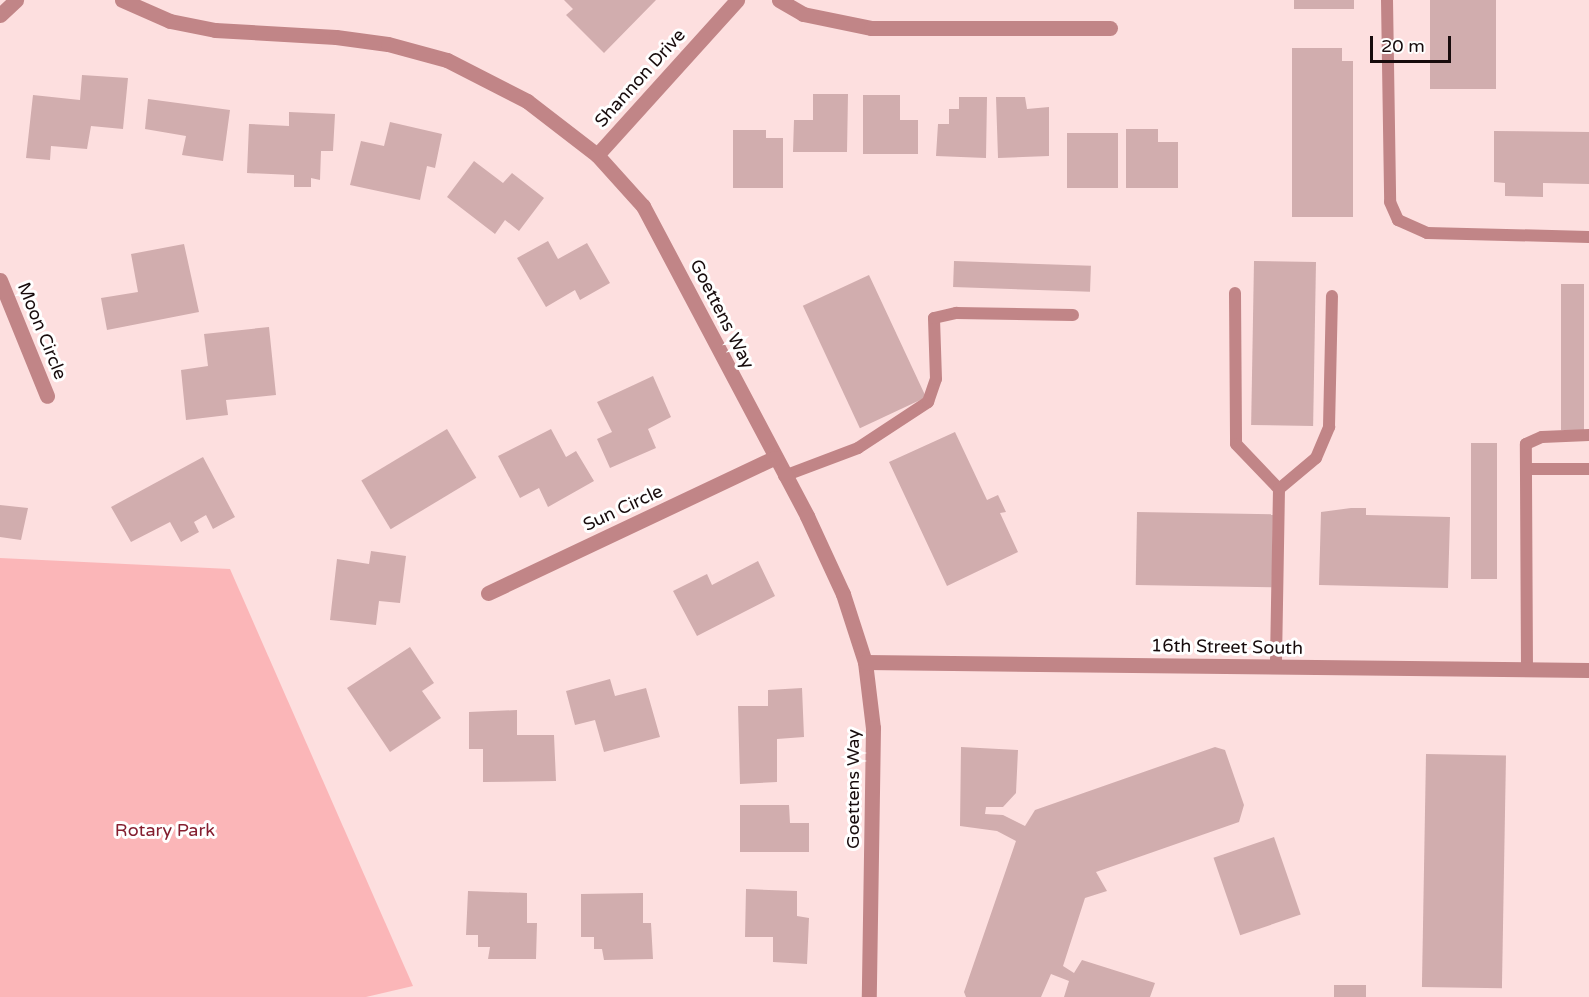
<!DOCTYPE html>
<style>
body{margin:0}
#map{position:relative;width:1589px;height:997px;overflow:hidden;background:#fddfdf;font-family:"Varela Round",sans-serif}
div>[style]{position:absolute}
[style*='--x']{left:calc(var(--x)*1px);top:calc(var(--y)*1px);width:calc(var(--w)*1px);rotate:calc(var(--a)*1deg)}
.green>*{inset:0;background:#fbb6b8}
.building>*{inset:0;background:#d1adae;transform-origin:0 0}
.lane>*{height:12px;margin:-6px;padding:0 6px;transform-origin:6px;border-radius:6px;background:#c18587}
.street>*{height:15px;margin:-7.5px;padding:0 7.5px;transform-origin:7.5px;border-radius:7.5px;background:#c18587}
span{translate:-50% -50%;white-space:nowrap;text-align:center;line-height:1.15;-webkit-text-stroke:6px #fff;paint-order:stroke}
.street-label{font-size:18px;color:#170b0c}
.park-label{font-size:18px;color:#841e2f}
.scale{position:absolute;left:1370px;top:36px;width:81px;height:27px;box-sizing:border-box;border:3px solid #170b0c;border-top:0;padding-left:8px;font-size:18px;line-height:21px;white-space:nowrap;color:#170b0c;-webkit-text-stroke:4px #fff;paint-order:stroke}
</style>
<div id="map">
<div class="green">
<div style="clip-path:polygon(0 558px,230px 569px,413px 986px,366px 997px,0 997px)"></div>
</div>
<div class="building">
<div style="clip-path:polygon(564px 0,656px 0,604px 53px,566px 15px,573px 9px)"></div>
<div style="left:1294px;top:0;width:60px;height:9px"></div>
<div style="left:1430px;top:0;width:66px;height:89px"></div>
<div style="clip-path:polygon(1292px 48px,1342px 48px,1342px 61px,1353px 61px,1353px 217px,1292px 217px)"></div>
<div style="clip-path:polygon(82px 75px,128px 78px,123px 129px,91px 126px,87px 149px,51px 146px,50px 160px,26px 158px,33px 95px,80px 100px)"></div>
<div style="clip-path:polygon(813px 94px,848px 94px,847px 152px,793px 152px,794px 120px,813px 120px)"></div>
<div style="clip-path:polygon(863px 95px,900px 95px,900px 120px,918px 120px,918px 154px,863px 154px)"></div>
<div style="clip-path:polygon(959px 97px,987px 97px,986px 158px,936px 156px,938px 124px,949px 124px,949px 109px,959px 109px)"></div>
<div style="clip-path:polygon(996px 97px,1025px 97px,1027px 109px,1049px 107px,1049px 156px,998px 158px)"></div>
<div style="clip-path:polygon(148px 99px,230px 110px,223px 161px,182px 155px,186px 136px,145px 129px)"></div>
<div style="clip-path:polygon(289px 112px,335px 114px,333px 151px,321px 151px,320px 180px,311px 178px,311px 187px,294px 187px,294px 175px,247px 173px,249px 124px,289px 126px)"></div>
<div style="clip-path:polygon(390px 122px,442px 134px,435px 168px,427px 166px,420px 200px,350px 185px,361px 141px,384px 146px)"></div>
<div style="clip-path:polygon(1126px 129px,1158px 129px,1158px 142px,1178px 142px,1178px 188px,1126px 188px)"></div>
<div style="clip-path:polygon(733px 130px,766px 130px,766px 138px,783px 138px,783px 188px,733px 188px)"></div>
<div style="clip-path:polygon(1494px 131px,1589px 132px,1589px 184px,1543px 183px,1543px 197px,1505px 196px,1505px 183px,1494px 182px)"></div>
<div style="left:1067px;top:133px;width:51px;height:55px"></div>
<div style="clip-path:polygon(474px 161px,503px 183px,512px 173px,544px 198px,519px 231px,505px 220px,495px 234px,447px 197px)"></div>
<div style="clip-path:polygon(548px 241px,558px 259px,587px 243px,610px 283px,580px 300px,575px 290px,546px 307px,517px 258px)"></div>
<div style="clip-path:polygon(184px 244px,199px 312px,107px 330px,101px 298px,138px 292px,131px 254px)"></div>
<div style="left:954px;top:261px;width:137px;height:26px;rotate:2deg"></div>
<div style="left:1254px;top:261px;width:62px;height:164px;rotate:1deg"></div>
<div style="left:869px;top:275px;width:135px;height:73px;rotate:65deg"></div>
<div style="left:1561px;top:284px;width:23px;height:146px"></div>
<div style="clip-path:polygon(269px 327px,276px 395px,226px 400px,228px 415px,186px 420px,181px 370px,208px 366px,204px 334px)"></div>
<div style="clip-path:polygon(653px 376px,671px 417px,648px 429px,656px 448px,610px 468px,597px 439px,612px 432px,597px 402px)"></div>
<div style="left:447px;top:429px;width:57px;height:100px;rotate:59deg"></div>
<div style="clip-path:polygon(551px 429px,566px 457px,576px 451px,594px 481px,548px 507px,539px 488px,520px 498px,498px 456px)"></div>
<div style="clip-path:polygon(955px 432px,987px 500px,998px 495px,1006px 512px,1000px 513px,1018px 552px,947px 586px,889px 462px)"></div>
<div style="left:1471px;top:443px;width:26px;height:136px"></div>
<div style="clip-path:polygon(203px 457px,235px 517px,213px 529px,206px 515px,194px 522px,199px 532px,181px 542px,170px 522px,131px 542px,111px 507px)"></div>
<div style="clip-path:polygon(0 505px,28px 508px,21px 540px,0 537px)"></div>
<div style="clip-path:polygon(1351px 508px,1366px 508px,1366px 515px,1450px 517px,1448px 588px,1319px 585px,1321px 512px)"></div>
<div style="left:1137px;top:512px;width:136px;height:73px;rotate:1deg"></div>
<div style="clip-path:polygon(371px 551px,406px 556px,400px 603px,379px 601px,376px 625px,330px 620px,337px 559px,369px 564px)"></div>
<div style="clip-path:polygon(758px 561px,775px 596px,697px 636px,673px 591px,707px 574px,712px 585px)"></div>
<div style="clip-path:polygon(410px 647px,434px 683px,422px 691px,441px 718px,390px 752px,347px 688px)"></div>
<div style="clip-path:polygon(610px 679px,615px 696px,646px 688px,660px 737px,604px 752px,595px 720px,575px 725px,566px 691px)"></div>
<div style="clip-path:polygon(802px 688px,804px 737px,777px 739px,777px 782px,740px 784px,738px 706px,768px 706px,768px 690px)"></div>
<div style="clip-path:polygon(517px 710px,517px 735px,554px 735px,556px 781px,483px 782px,483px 749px,469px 749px,469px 712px)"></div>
<div style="clip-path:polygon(961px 747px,1018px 750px,1016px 793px,1003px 807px,986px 807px,985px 814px,1003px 815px,1025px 826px,1035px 810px,1215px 747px,1225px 750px,1244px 805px,1239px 822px,1096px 872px,1107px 891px,1085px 898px,1063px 966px,1074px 973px,1082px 960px,1155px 983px,1150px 997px,1064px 997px,1069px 981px,1051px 974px,1041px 997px,966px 997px,964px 992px,1016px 841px,997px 831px,960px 826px)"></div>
<div style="left:1426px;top:754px;width:80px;height:233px;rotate:1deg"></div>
<div style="clip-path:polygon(740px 805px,789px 805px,790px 823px,809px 823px,809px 852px,740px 852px)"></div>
<div style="left:1274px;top:837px;width:82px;height:64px;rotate:71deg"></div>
<div style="clip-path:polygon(746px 889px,797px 891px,797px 916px,809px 918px,807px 964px,773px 962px,773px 937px,745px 937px)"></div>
<div style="clip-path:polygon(468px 891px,527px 893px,527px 923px,537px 923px,536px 959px,488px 959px,490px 947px,478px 947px,478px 935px,466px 935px)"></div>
<div style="clip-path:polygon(643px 893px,643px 923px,651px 923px,653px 959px,604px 960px,602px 949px,594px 949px,594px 937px,581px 937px,581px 894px)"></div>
<div style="left:1334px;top:985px;width:32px;height:12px"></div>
</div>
<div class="lane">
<div style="--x:1387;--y:0;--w:202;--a:89.1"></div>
<div style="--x:1390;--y:202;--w:20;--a:66"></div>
<div style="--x:1398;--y:220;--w:32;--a:24"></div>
<div style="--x:1427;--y:233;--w:162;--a:1.4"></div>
<div style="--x:1235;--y:293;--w:151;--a:89.6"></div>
<div style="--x:1236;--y:444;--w:62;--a:46.3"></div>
<div style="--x:1279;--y:489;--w:178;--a:91"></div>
<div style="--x:1526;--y:469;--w:63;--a:0"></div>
<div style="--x:784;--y:476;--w:79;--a:-20.7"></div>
<div style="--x:858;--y:448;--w:84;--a:-33.3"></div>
<div style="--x:928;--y:402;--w:24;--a:-71"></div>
<div style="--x:936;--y:379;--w:61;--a:-91.9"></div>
<div style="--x:934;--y:318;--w:23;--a:-13"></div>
<div style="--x:956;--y:313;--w:117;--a:1"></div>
<div style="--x:1279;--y:489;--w:48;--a:-40"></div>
<div style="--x:1316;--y:458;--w:34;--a:-67"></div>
<div style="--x:1329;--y:427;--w:131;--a:-88.7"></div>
<div style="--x:1527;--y:669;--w:225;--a:-90.3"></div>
<div style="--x:1526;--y:444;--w:17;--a:-24"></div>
<div style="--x:1542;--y:437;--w:47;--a:-2.4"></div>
</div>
<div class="street">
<div style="--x:122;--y:0;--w:52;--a:23.6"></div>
<div style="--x:170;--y:21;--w:46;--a:11.3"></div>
<div style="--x:215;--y:30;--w:121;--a:3.3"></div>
<div style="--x:336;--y:37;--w:52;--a:7.7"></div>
<div style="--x:388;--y:44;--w:61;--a:15.2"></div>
<div style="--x:447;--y:60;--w:90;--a:27.1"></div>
<div style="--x:527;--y:101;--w:88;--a:37.6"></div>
<div style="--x:597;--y:155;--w:69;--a:48"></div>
<div style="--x:643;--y:206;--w:351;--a:62.1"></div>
<div style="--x:807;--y:516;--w:86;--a:65.2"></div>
<div style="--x:843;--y:594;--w:71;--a:72.1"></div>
<div style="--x:865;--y:662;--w:66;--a:83.1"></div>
<div style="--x:873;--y:728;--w:269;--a:90.9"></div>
<div style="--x:779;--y:0;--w:28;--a:30"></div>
<div style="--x:803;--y:14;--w:69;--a:11.6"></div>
<div style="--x:871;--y:28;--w:239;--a:0"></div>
<div style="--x:0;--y:15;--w:22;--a:-43"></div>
<div style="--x:597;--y:155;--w:209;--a:-47.9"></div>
<div style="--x:0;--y:280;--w:125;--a:67.9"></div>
<div style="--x:488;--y:593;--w:316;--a:-25.3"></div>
<div style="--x:865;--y:662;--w:724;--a:0.63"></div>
</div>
<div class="street-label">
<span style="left:640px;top:78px;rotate:-48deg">Shannon Drive</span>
<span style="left:722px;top:314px;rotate:63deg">Goettens Way</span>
<span style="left:42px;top:331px;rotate:68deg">Moon Circle</span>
<span style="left:623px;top:508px;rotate:-25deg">Sun Circle</span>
<span style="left:1227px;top:647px;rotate:1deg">16th Street South</span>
<span style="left:853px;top:789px;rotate:-90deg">Goettens Way</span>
</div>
<div class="park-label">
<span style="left:165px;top:830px">Rotary Park</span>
</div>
<div class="scale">20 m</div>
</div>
